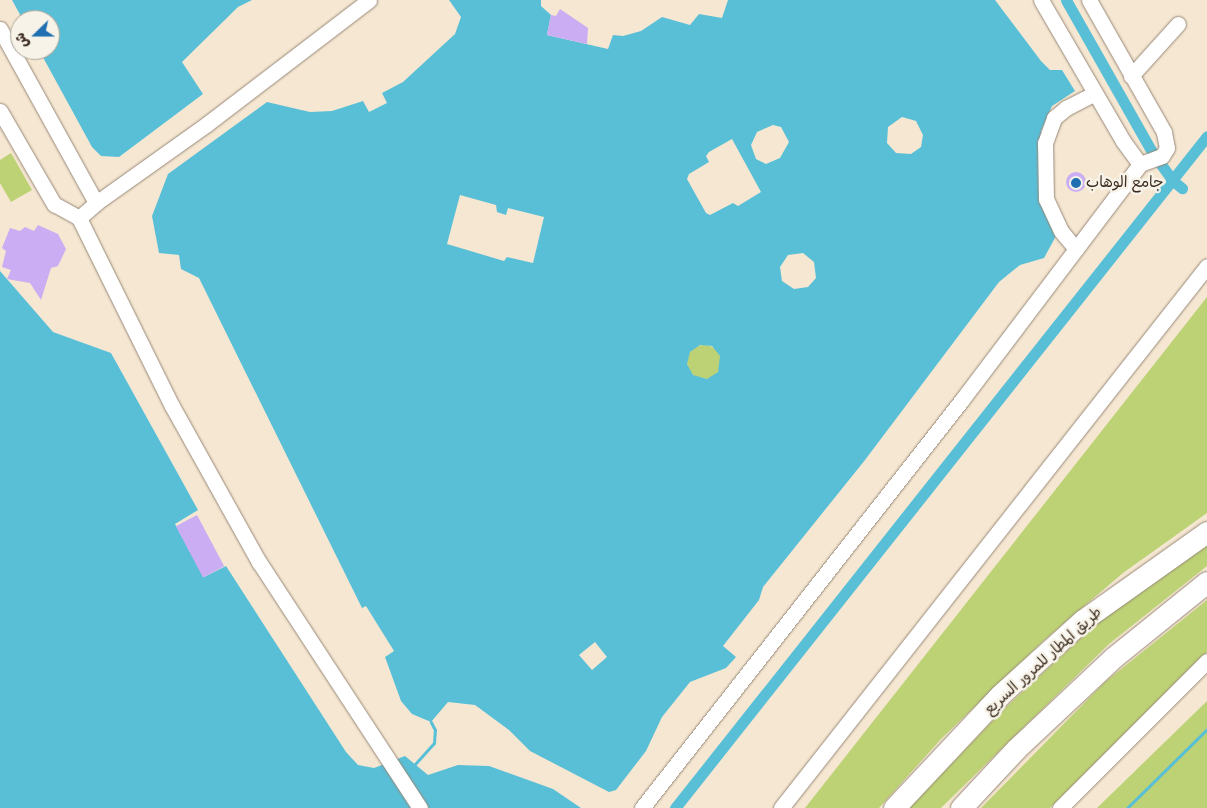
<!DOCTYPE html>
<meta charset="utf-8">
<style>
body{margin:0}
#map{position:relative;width:1207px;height:808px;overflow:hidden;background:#f5e7d2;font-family:"Balsamiq Sans","Playpen Sans Arabic",sans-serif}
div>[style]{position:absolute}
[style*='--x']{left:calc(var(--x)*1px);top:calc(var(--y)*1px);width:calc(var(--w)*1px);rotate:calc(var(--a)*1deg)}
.green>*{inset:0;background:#bdd275}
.round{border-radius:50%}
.water>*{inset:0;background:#59bfd7}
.stream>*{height:3px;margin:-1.5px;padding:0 1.5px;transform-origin:1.5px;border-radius:1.5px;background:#59bfd7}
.canal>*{height:11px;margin:-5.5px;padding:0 5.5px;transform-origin:5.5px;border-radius:5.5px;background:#59bfd7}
.building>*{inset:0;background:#caadf2;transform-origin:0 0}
.roads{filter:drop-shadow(0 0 1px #988878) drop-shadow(0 0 1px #988878)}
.minor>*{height:15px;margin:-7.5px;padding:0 7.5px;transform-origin:7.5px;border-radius:7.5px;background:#fff}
.highway>*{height:21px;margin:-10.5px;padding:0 10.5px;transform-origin:10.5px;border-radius:10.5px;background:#fff}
.dots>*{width:14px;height:14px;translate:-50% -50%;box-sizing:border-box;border:2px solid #f7f3e8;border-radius:50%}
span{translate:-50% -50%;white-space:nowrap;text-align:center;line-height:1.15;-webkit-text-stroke:5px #f7f3e8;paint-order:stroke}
.poi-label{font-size:15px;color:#3b2a1e}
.left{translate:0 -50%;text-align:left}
.street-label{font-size:15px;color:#3b2a1e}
.north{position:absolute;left:10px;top:10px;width:50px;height:50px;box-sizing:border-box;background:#f7f3e8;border:1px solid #aca397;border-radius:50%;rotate:248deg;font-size:14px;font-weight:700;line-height:20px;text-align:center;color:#3b2a1e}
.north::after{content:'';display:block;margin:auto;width:18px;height:22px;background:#1f6fb2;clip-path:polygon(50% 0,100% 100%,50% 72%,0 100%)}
</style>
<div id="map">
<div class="green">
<div style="clip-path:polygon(11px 153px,32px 190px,11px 202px,0 183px,0 160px)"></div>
<div style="clip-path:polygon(1207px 297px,1207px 513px,1123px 573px,1042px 642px,941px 739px,879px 808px,805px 808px)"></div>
<div class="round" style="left:687px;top:345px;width:34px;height:34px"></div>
<div style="clip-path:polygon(1207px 540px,1207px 566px,1109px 644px,941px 808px,909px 808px,1006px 707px,1114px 608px)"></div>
<div style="clip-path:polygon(1207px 600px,1207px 652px,1050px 808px,981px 808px,1105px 682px)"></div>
<div style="clip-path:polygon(1207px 701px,1207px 808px,1097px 808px)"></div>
</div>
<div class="water">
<div style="clip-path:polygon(12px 0,252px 0,238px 7px,182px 62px,203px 94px,119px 157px,101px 156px,92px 147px,39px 50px,50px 50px,50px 20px,23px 20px)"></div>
<div style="clip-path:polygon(evenodd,449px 0,541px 0,541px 6px,551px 15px,547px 35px,608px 49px,613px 35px,623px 36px,641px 31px,662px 17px,690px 25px,699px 14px,722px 18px,728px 0,995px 0,1041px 61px,1050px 70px,1062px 70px,1075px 91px,1052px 106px,1041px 131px,1056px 236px,1044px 258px,1020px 265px,999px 282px,865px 460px,763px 587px,759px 600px,723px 646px,736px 657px,726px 668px,690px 682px,662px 717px,646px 751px,616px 790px,609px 792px,530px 751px,509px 730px,475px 705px,448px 702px,431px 722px,412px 714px,401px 701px,385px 657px,394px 651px,366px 606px,362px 608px,199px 278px,181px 269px,179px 255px,159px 253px,152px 216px,168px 174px,267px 102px,310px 112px,332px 111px,363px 101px,369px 112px,387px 103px,382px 93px,403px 82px,455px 34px,461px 17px,449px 0,902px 117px,916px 121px,923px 135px,921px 147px,911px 154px,896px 153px,887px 143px,888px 127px,902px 117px,449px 0,773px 125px,781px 127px,789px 142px,780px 158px,766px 164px,756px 159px,751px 145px,757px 132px,773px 125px,449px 0,732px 139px,761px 192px,738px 206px,733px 203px,710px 215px,706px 213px,687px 179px,689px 174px,709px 162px,706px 156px,709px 152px,732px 139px,449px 0,460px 195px,496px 205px,497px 212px,506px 215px,508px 208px,544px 217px,533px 263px,507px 257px,504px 261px,447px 244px,460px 195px,449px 0,803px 253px,814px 262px,816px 278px,808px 287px,794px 289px,782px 281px,780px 267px,788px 255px,803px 253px,449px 0,700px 345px,712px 346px,720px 356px,718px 372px,707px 379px,693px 375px,687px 364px,690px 352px,700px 345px,449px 0,595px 642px,607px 657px,592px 670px,579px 655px,595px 642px)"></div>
<div style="clip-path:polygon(0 271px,53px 332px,111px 353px,198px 510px,175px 524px,204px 577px,226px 566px,346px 752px,358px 765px,374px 768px,405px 756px,428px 775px,458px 765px,489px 766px,553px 789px,581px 808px,0 808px)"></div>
</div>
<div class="stream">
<div style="--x:415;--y:764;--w:28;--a:-48"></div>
<div style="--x:434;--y:743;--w:13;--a:-86"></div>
<div style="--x:435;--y:730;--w:9;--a:-117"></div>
<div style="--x:1127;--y:808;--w:112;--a:-44.6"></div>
</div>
<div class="canal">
<div style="--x:1066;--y:0;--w:175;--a:60.5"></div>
<div style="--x:1152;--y:152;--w:34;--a:54"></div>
<div style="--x:1172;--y:180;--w:13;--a:39"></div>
<div style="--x:675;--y:808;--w:857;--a:-51.63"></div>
</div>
<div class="building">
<div style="clip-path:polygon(560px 9px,588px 28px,587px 44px,547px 35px,551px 15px,556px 16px)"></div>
<div class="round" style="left:1066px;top:172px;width:20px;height:20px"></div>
<div style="clip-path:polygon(38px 225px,58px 234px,66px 249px,58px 266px,51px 268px,41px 300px,30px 283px,7px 279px,11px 270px,2px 267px,6px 251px,2px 248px,10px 228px,20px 231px,25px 227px,34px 231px)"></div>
<div style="left:197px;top:515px;width:58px;height:24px;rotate:62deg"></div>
</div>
<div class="roads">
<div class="minor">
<div style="--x:1041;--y:0;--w:163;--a:59.8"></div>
<div style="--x:1123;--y:141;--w:29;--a:54"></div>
<div style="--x:0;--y:29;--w:199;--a:61.1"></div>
<div style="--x:1131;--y:76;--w:70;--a:-47.9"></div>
<div style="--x:0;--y:111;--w:108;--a:59.9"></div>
<div style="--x:54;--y:204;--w:29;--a:29"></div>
<div style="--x:79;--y:218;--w:210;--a:63.7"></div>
<div style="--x:172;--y:406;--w:179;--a:60.9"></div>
<div style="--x:259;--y:562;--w:294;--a:56.8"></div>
<div style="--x:79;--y:218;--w:23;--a:-41"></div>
<div style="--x:96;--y:203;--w:136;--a:-35.4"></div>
<div style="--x:207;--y:124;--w:204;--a:-37.4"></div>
<div style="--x:1076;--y:249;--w:23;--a:-130"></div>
<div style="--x:1061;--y:231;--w:35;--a:-115"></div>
<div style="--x:1046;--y:199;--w:56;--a:-91"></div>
<div style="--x:1045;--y:143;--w:27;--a:-70"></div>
<div style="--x:1054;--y:118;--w:16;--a:-40"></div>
<div style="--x:1066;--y:108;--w:31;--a:-27"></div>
<div style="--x:642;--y:808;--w:517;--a:-51.91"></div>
<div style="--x:961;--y:401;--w:297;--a:-52.9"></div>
<div style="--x:1140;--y:164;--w:23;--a:-20"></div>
<div style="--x:1162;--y:156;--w:9;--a:-58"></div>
<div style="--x:1167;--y:148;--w:16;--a:-101"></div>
<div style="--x:1164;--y:132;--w:152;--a:-119.6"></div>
<div style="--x:781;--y:808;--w:689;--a:-51.83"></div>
<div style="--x:1060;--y:808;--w:208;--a:-45"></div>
</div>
<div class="highway">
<div style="--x:894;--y:808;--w:155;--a:-46.8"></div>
<div style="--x:1000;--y:695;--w:112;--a:-42.1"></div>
<div style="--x:1083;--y:620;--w:152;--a:-35.4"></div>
<div style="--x:961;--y:808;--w:81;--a:-47"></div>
<div style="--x:1016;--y:749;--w:134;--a:-43.2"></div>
<div style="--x:1114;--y:657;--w:119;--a:-38.9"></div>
</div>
</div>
<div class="dots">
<div style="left:1076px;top:183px;background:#1f6fb2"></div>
</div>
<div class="poi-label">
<span class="left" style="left:1086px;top:183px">جامع الوهاب</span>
</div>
<div class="street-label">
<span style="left:1043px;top:661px;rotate:-42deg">طريق المطار للمرور السريع</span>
</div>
<div class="north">ش</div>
</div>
